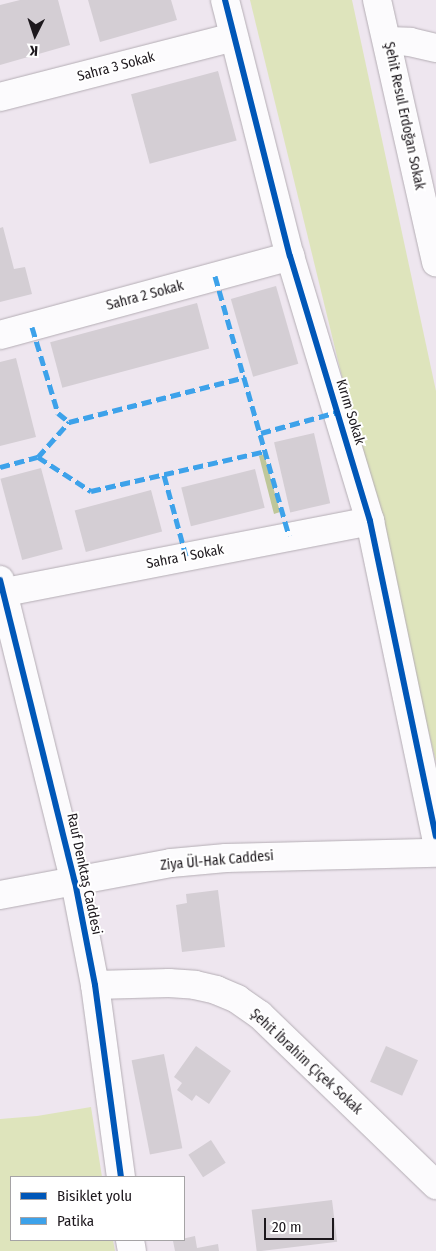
<!DOCTYPE html>
<meta charset="utf-8">
<style>
body{margin:0}
#map{position:relative;width:436px;height:1251px;overflow:hidden;background:#eee6ef;font-family:"Fira Sans Condensed",sans-serif}
div>[style]{position:absolute}
[style*='--x']{left:calc(var(--x)*1px);top:calc(var(--y)*1px);width:calc(var(--w)*1px);rotate:calc(var(--a)*1deg)}
.green>*{inset:0;background:#dee4bc}
.forest>*{inset:0;background:#bfc799}
.building>*{inset:0;background:#d4ced4;transform-origin:0 0}
.roads{filter:drop-shadow(0 0 1px #b4adb4) drop-shadow(0 0 1px #b4adb4)}
.minor>*{height:28px;margin:-14px;padding:0 14px;transform-origin:14px;border-radius:14px;background:#fcfbfd}
.quiet>*{height:5px;margin-top:-2.5px;transform-origin:0;background:repeating-linear-gradient(90deg,#3da2ea 0 10px,transparent 0 15px)}
.cycleway>*{height:6px;margin:-3px;padding:0 3px;transform-origin:3px;border-radius:3px;background:#0057b8}
span{translate:-50% -50%;white-space:nowrap;text-align:center;line-height:1.15;-webkit-text-stroke:4px #fff;paint-order:stroke}
.street-label{font-size:14px;color:#1d181d}
.legend{position:absolute;left:10px;top:1176px;width:175px;height:65px;box-sizing:border-box;background:#fff;border:1px solid #a5a3a5;margin:0;padding:6px 9px;list-style:none;font-size:15px;color:#1d181d}
.legend li{display:flex;align-items:center;gap:10px;height:25px}
.legend b{width:25px;border:1px solid #a5a3a5}
.north{position:absolute;left:10px;top:10px;width:50px;height:50px;-webkit-text-stroke:4px #fff;paint-order:stroke;rotate:184deg;font-size:14px;font-weight:700;line-height:20px;text-align:center;color:#1d181d}
.north::after{content:'';display:block;margin:auto;width:18px;height:22px;background:#1d181d;clip-path:polygon(50% 0,100% 100%,50% 72%,0 100%)}
.scale{position:absolute;left:264px;top:1218px;width:70px;height:22px;box-sizing:border-box;border:2px solid #1d181d;border-top:0;padding-left:6px;font-size:15px;line-height:18px;white-space:nowrap;color:#1d181d;-webkit-text-stroke:4px #fff;paint-order:stroke}
</style>
<div id="map">
<div class="green">
<div style="clip-path:polygon(250px 0,352px 0,436px 391px,436px 762px)"></div>
<div style="clip-path:polygon(91px 1107px,102px 1177px,11px 1177px,11px 1240px,113px 1240px,115px 1251px,0 1251px,0 1119px,37px 1116px)"></div>
</div>
<div class="forest">
<div style="clip-path:polygon(264px 454px,280px 512px,274px 514px,259px 456px)"></div>
</div>
<div class="building">
<div style="clip-path:polygon(20px 0,58px 0,70px 45px,0 65px,0 5px)"></div>
<div style="clip-path:polygon(88px 0,171px 0,177px 20px,100px 42px)"></div>
<div style="left:218px;top:71px;width:72px;height:90px;rotate:75deg"></div>
<div style="clip-path:polygon(3px 227px,14px 269px,25px 267px,32px 294px,0 302px,0 228px)"></div>
<div style="left:276px;top:286px;width:81px;height:47px;rotate:74deg"></div>
<div style="left:197px;top:303px;width:47px;height:152px;rotate:75deg"></div>
<div style="clip-path:polygon(16px 358px,36px 437px,0 446px,0 362px)"></div>
<div style="left:314px;top:433px;width:72px;height:41px;rotate:77deg"></div>
<div style="left:41px;top:468px;width:84px;height:42px;rotate:75deg"></div>
<div style="left:255px;top:469px;width:40px;height:76px;rotate:76deg"></div>
<div style="left:151px;top:490px;width:43px;height:79px;rotate:75deg"></div>
<div style="clip-path:polygon(218px 890px,225px 947px,182px 952px,176px 905px,187px 903px,186px 894px)"></div>
<div style="clip-path:polygon(196px 1046px,231px 1071px,209px 1104px,196px 1095px,192px 1101px,177px 1090px,182px 1083px,174px 1077px)"></div>
<div style="left:386px;top:1046px;width:35px;height:39px;rotate:24deg"></div>
<div style="left:164px;top:1054px;width:96px;height:33px;rotate:79deg"></div>
<div style="left:211px;top:1140px;width:27px;height:27px;rotate:57deg"></div>
<div style="left:332px;top:1200px;width:42px;height:81px;rotate:83deg"></div>
<div style="clip-path:polygon(195px 1236px,197px 1248px,218px 1244px,219px 1251px,175px 1251px,173px 1241px)"></div>
</div>
<div class="roads">
<div class="minor">
<div style="--x:225;--y:0;--w:264;--a:75.8"></div>
<div style="--x:290;--y:256;--w:277;--a:73.2"></div>
<div style="--x:370;--y:521;--w:322;--a:78.2"></div>
<div style="--x:377;--y:0;--w:269;--a:77.3"></div>
<div style="--x:387;--y:41;--w:23;--a:2"></div>
<div style="--x:410;--y:42;--w:27;--a:13"></div>
<div style="--x:0;--y:97;--w:241;--a:-14.4"></div>
<div style="--x:0;--y:335;--w:301;--a:-15.2"></div>
<div style="--x:0;--y:580;--w:311;--a:76.1"></div>
<div style="--x:75;--y:882;--w:105;--a:79"></div>
<div style="--x:95;--y:985;--w:194;--a:82.3"></div>
<div style="--x:0;--y:593;--w:377;--a:-11"></div>
<div style="--x:0;--y:895;--w:174;--a:-10.6"></div>
<div style="--x:171;--y:863;--w:55;--a:-5.2"></div>
<div style="--x:226;--y:858;--w:210;--a:-1.4"></div>
<div style="--x:95;--y:985;--w:74;--a:-1.5"></div>
<div style="--x:169;--y:983;--w:26;--a:4"></div>
<div style="--x:195;--y:985;--w:22;--a:13"></div>
<div style="--x:216;--y:990;--w:23;--a:23"></div>
<div style="--x:237;--y:999;--w:28;--a:35"></div>
<div style="--x:260;--y:1015;--w:245;--a:44"></div>
<div style="--x:130;--y:1240;--w:11;--a:80"></div>
</div>
</div>
<div class="quiet">
<div style="--x:215;--y:276;--w:270;--a:74.1"></div>
<div style="--x:32;--y:327;--w:90;--a:73.2"></div>
<div style="--x:58;--y:413;--w:14;--a:39"></div>
<div style="--x:261;--y:433;--w:79;--a:-15.4"></div>
<div style="--x:38;--y:457;--w:63;--a:32.7"></div>
<div style="--x:91;--y:491;--w:180;--a:-12.9"></div>
<div style="--x:0;--y:467;--w:39;--a:-15"></div>
<div style="--x:38;--y:457;--w:47;--a:-48.5"></div>
<div style="--x:69;--y:422;--w:182;--a:-14.3"></div>
<div style="--x:164;--y:475;--w:84;--a:74.8"></div>
</div>
<div class="cycleway">
<div style="--x:225;--y:0;--w:264;--a:75.8"></div>
<div style="--x:290;--y:256;--w:277;--a:73.2"></div>
<div style="--x:370;--y:521;--w:322;--a:78.2"></div>
<div style="--x:0;--y:580;--w:311;--a:76.1"></div>
<div style="--x:75;--y:882;--w:105;--a:79"></div>
<div style="--x:95;--y:985;--w:194;--a:82.3"></div>
</div>
<div class="street-label">
<span style="left:116px;top:67px;rotate:-15deg">Sahra 3 Sokak</span>
<span style="left:404px;top:116px;rotate:78deg">Şehit Resul Erdoğan Sokak</span>
<span style="left:145px;top:296px;rotate:-15deg">Sahra 2 Sokak</span>
<span style="left:350px;top:412px;rotate:73deg">Kırım Sokak</span>
<span style="left:185px;top:557px;rotate:-11deg">Sahra 1 Sokak</span>
<span style="left:217px;top:861px;rotate:-5deg">Ziya Ül-Hak Caddesi</span>
<span style="left:84px;top:874px;rotate:78deg">Rauf Denktaş Caddesi</span>
<span style="left:306px;top:1062px;rotate:43deg">Şehit İbrahim Çiçek Sokak</span>
</div>
<ul class="legend">
<li><b style="height:6px;background:#0057b8"></b>Bisiklet yolu</li>
<li><b style="height:6px;background:#3da2ea"></b>Patika</li>
</ul>
<div class="north">K</div>
<div class="scale">20 m</div>
</div>
